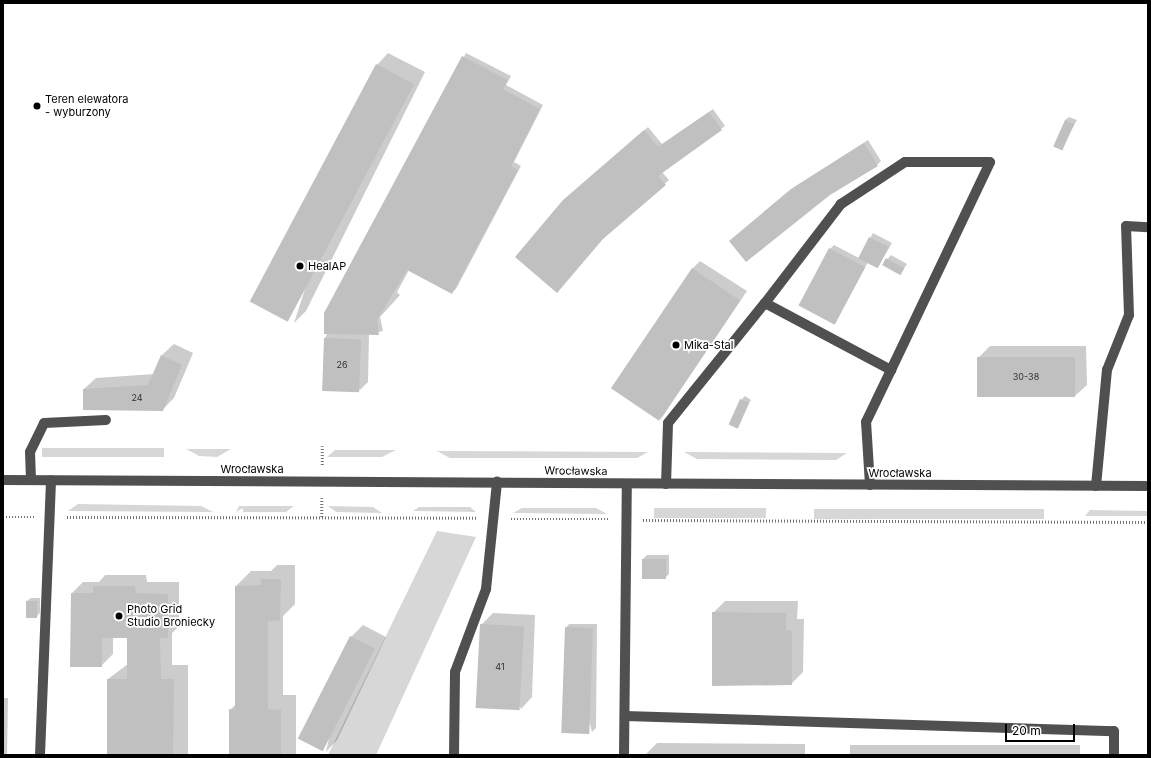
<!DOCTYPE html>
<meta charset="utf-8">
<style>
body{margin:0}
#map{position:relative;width:1151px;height:758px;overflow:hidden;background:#fff;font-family:Inter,sans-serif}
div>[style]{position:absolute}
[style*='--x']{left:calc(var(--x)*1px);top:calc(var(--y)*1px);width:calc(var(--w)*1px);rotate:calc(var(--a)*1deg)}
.green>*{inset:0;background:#d7d7d7;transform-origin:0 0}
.shadow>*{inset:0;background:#0003;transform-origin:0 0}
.building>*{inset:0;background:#c0c0c0;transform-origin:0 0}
.path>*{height:2.5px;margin-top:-1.25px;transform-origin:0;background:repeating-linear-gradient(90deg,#727272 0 1px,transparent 0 3px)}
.minor>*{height:10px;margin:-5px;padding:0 5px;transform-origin:5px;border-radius:5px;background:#505050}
.dots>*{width:11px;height:11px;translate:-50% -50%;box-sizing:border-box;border:2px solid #fff;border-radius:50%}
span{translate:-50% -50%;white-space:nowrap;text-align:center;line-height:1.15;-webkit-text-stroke:3.5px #fff;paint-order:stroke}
.number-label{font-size:9px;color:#303030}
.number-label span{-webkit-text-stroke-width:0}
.poi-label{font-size:11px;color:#000}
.left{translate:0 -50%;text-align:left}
.street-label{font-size:11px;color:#000}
.frame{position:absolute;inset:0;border:4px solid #000;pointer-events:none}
.scale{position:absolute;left:1005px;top:724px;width:70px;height:18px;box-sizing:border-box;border:2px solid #000;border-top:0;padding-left:5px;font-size:12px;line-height:14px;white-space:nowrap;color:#000;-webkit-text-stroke:3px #fff;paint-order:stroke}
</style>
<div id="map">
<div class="green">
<div style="left:42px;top:448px;width:122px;height:9px"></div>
<div style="clip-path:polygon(186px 449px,231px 449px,217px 457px,199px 456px)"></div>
<div style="clip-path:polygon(335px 450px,396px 450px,382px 457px,327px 457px)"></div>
<div style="clip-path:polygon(437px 451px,648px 452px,637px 458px,450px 458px)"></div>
<div style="clip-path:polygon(684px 452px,847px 453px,836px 460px,697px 459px)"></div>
<div style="clip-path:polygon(78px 504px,201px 506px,213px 512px,68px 511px)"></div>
<div style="clip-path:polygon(239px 506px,294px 506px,286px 512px,243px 512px,243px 508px,236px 512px)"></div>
<div style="clip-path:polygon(328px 506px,373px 507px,382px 513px,336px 512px)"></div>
<div style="clip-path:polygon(419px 507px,470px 507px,476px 512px,413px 511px)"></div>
<div style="clip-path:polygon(522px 508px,596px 508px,607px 514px,513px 513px)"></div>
<div style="left:654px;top:508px;width:112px;height:10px"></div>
<div style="left:814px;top:509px;width:230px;height:10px"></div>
<div style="clip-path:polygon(1090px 510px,1148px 511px,1148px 516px,1085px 516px)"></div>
<div style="clip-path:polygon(437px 531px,476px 537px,376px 755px,328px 755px)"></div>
</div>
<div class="shadow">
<div style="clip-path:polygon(388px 53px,425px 72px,306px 311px,294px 323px,377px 65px)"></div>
<div style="clip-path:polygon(466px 53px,511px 76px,506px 85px,543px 105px,514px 162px,521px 166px,456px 289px,452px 292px,409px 270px,397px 292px,400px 295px,380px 317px,383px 331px,369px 334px,368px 382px,360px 390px,325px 338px)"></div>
<div style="clip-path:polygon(713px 109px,725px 126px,662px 172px,669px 180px,605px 236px,568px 197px,648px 127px,662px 144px)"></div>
<div style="clip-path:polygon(1069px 117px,1077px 120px,1061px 149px,1065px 120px)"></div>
<div style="clip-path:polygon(868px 140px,881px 161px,877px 165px,734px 238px,796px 186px)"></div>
<div style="clip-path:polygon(873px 233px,892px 243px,878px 267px,868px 262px,835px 323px,830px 249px,834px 245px,859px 258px)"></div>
<div style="clip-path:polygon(891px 255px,907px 264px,900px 274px,883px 265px)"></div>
<div style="clip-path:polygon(700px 261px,747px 291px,661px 419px,692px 269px)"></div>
<div style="clip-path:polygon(174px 344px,193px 353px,174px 398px,162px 410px,84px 389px,96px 378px,154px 374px,162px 355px)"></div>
<div style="clip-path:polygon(990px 346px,1086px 346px,1087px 385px,1075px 396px,978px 358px)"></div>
<div style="clip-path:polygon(745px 396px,751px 400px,734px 427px,741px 400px)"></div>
<div style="clip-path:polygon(647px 555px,669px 555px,669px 574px,665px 578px,643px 559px)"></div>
<div style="clip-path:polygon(277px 565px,295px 565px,295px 604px,283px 616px,283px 695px,296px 695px,296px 755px,230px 755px,230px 710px,236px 704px,236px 586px,251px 571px,271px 571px)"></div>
<div style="clip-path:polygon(105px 575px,146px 575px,147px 582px,179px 582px,179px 626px,172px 633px,172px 665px,188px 665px,188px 755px,108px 755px,108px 679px,128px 664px,128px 637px,113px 637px,113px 654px,101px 666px,72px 593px,83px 582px,99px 582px)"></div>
<div style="clip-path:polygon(31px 598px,40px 598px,40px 613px,36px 617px,27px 601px)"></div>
<div style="clip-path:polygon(725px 601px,798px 601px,797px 619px,804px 619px,803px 672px,791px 684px,713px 613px)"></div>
<div style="clip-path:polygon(493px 613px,535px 615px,532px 697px,521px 709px,481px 625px)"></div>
<div style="clip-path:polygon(569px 624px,597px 624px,596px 728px,592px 732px,566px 628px)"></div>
<div style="clip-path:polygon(363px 625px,386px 637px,337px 740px,326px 752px,351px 637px)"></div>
<div style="clip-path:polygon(3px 698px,8px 698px,7px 755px,3px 755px)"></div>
<div style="clip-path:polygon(657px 743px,805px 744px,805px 755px,645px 755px)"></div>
<div style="left:850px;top:745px;width:230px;height:14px"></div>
</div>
<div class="building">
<div style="clip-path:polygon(462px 56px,508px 80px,503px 89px,540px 109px,511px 166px,518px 170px,452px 294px,407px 270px,377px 320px,379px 335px,324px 334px,324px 313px)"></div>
<div style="left:376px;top:64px;width:43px;height:269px;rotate:28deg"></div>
<div style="clip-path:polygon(709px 112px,722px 130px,658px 176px,666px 185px,603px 239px,557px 293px,515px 257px,563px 200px,644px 130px,658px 147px)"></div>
<div style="left:1065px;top:120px;width:10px;height:29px;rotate:24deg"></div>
<div style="clip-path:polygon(864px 143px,878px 166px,830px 195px,746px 262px,729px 241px,791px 189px)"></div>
<div style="left:869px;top:237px;width:22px;height:24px;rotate:27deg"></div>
<div style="left:829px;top:248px;width:41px;height:65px;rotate:28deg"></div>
<div style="left:886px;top:258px;width:21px;height:8px;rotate:29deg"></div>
<div style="left:692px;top:268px;width:58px;height:145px;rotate:34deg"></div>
<div style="left:324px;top:338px;width:37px;height:53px;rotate:2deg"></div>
<div style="clip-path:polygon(161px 355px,182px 365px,163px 411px,83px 410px,83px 389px,148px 385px)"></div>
<div style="left:977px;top:357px;width:98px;height:40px"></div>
<div style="left:740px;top:399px;width:10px;height:28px;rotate:24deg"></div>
<div style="left:642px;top:559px;width:24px;height:20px"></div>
<div style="clip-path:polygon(261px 579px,281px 579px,280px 620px,268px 621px,268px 709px,281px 710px,281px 755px,229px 755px,229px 709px,235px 710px,235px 586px,261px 585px)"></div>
<div style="clip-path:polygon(93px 586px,135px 586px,136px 593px,168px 594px,168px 638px,160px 638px,161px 679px,174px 679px,173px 755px,107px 755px,107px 679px,127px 679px,127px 638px,102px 638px,102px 667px,70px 667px,71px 593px,93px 593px)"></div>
<div style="left:26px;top:601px;width:11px;height:17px"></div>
<div style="clip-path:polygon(712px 612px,786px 613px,786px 630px,792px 631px,792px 685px,712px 686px)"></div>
<div style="left:480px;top:624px;width:44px;height:84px;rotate:3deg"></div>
<div style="left:565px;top:627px;width:28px;height:106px;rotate:2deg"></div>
<div style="left:350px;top:636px;width:28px;height:115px;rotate:27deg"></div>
</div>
<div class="path">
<div style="--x:322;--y:465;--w:19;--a:-90"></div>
<div style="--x:322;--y:498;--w:19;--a:90"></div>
<div style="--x:3;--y:517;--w:31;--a:0"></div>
<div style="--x:67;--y:517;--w:411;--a:0.1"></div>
<div style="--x:511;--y:519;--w:99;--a:0"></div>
<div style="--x:643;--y:520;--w:505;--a:0.23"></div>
</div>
<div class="minor">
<div style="--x:3;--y:480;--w:1145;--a:0.3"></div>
<div style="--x:31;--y:480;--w:28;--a:-92"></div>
<div style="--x:30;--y:452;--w:32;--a:-64"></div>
<div style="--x:44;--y:423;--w:62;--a:-2.8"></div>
<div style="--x:666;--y:484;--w:61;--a:-88.1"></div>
<div style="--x:668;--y:423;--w:154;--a:-51.1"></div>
<div style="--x:870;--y:485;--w:63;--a:-93.6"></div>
<div style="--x:866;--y:422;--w:58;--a:-64.3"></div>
<div style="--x:891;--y:370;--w:230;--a:-64.5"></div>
<div style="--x:990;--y:162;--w:85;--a:180"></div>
<div style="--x:905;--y:162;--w:77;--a:146.7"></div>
<div style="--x:841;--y:204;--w:125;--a:127.5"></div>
<div style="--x:765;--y:303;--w:143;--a:28"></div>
<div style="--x:1096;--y:486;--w:117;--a:-84.6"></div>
<div style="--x:1107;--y:370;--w:59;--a:-68.2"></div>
<div style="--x:1129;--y:315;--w:89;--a:-91.9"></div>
<div style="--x:1126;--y:226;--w:22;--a:3"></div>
<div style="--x:625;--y:716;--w:489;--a:1.8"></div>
<div style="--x:1114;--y:731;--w:24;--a:90"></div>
<div style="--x:40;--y:755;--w:275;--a:-87.7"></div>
<div style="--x:454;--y:755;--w:83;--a:-89.3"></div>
<div style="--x:455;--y:672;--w:89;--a:-69.5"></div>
<div style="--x:486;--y:589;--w:108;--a:-84.1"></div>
<div style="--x:624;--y:755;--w:271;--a:-89.4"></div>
</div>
<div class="dots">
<div style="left:37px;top:106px;background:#000"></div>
<div style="left:300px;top:266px;background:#000"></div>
<div style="left:676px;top:345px;background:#000"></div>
<div style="left:119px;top:616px;background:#000"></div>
</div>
<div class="number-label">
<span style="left:342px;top:365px">26</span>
<span style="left:1026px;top:377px">30-38</span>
<span style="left:137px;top:398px">24</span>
<span style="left:500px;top:667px">41</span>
</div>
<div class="poi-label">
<span class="left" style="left:45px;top:106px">Teren elewatora<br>- wyburzony</span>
<span class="left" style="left:308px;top:266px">HealAP</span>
<span class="left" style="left:684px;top:345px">Mika-Stal</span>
<span class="left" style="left:127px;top:616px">Photo Grid<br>Studio Broniecky</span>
</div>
<div class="street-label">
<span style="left:252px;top:469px">Wrocławska</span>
<span style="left:576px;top:471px;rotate:1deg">Wrocławska</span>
<span style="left:900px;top:473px">Wrocławska</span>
</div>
<div class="frame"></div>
<div class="scale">20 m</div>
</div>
